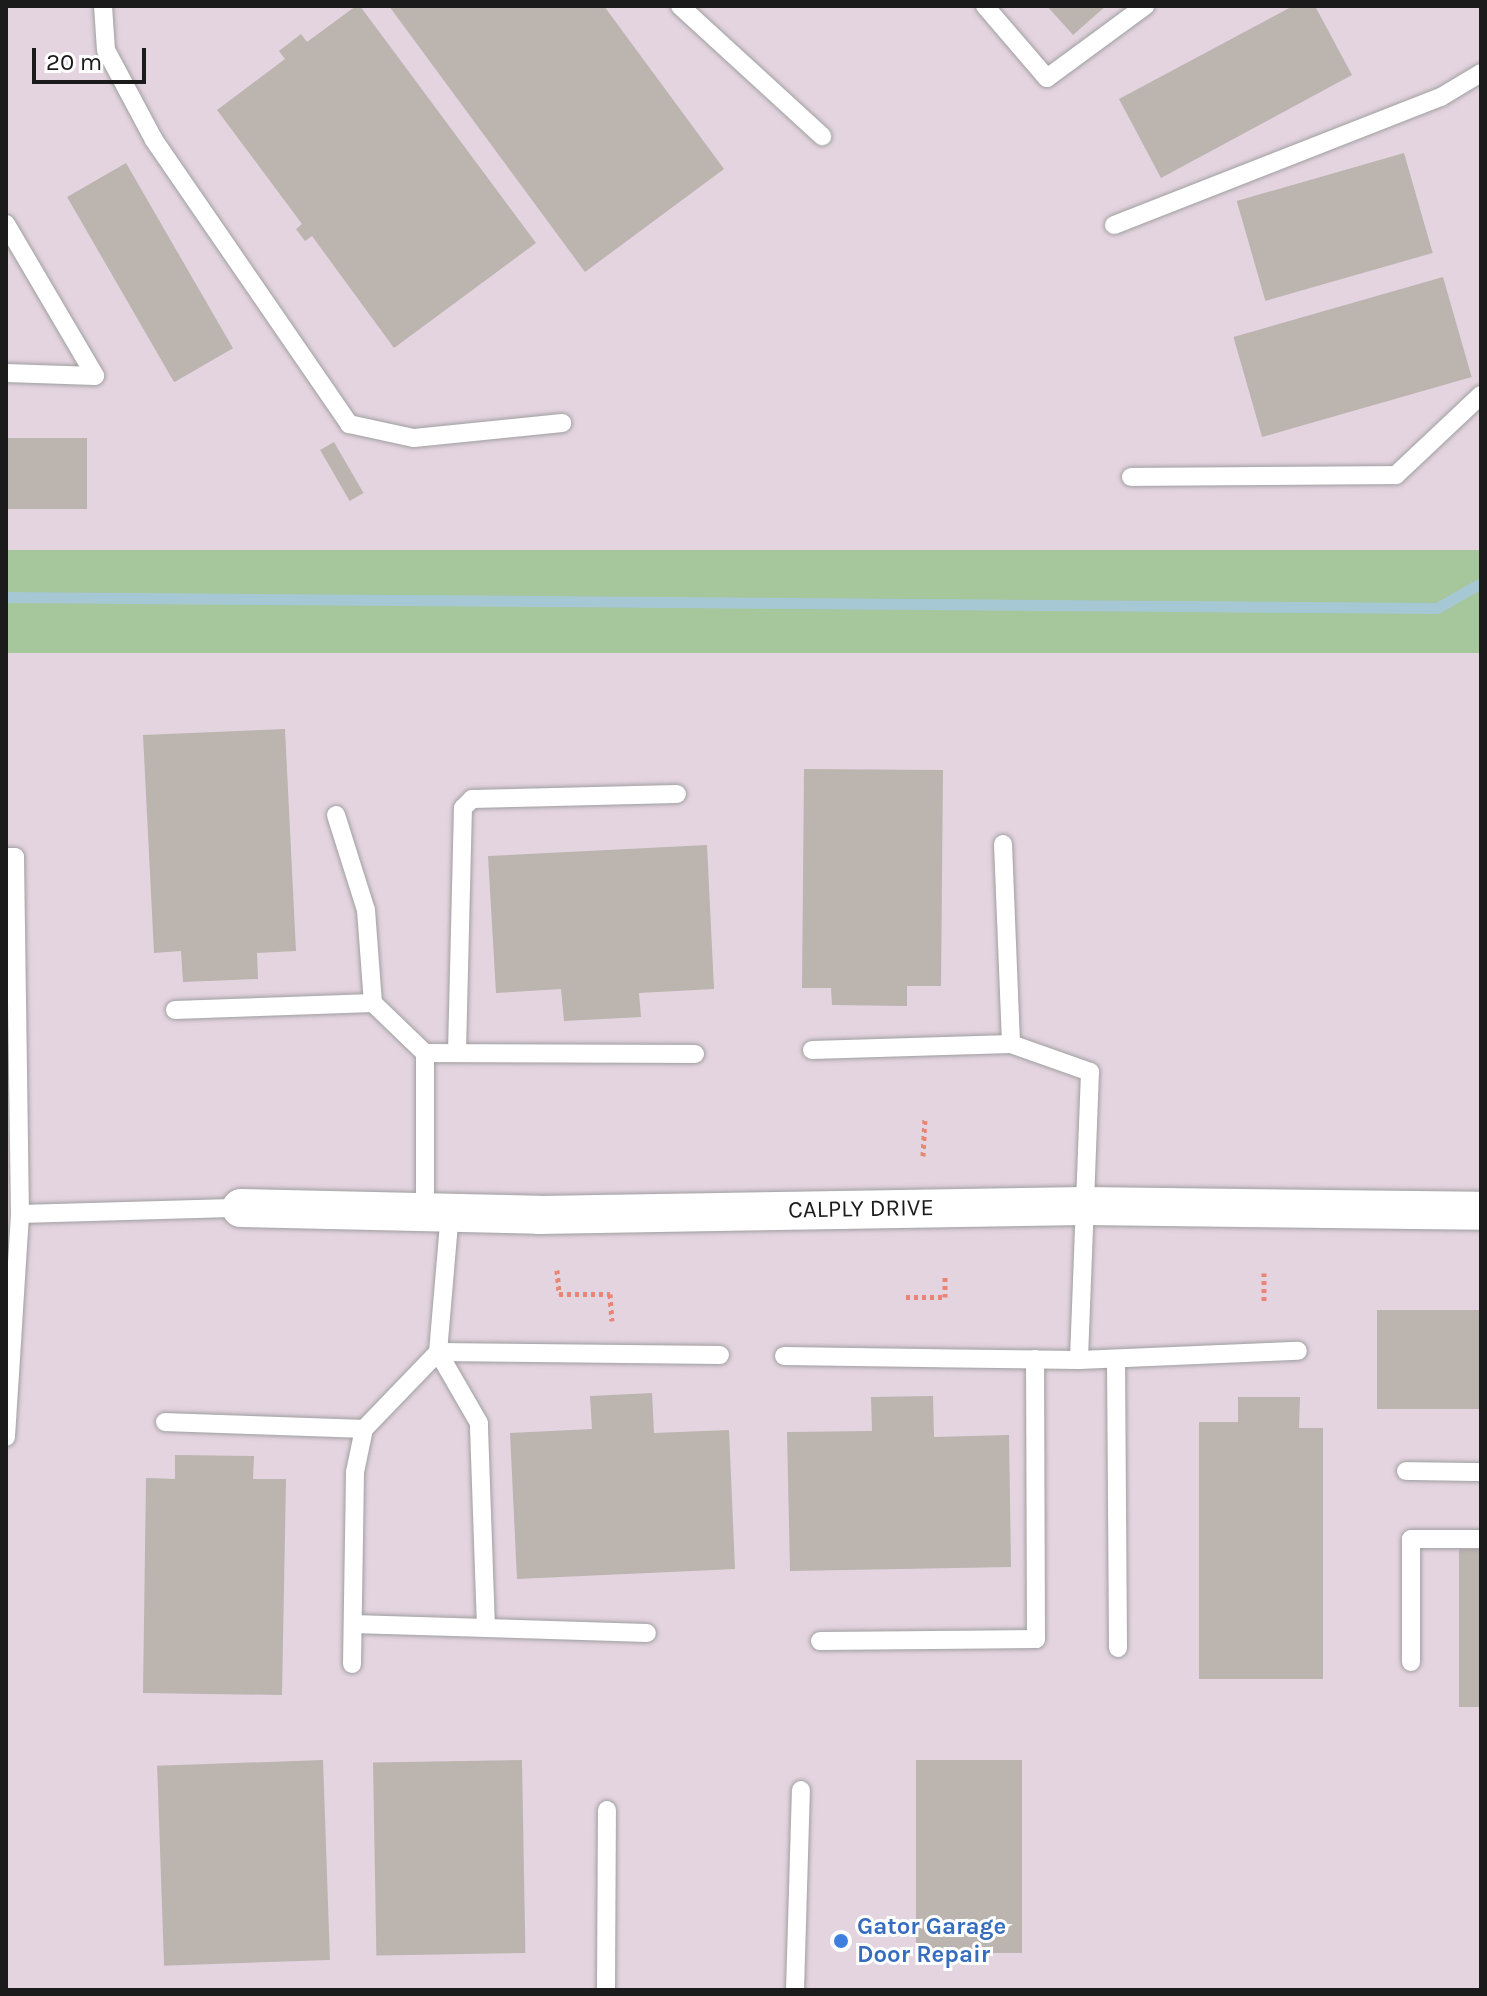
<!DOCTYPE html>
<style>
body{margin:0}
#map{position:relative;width:1487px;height:1996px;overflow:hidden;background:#ebe8e1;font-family:Karla,sans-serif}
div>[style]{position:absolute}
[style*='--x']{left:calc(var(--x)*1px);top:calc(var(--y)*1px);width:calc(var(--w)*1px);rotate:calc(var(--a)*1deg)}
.industrial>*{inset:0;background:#e4d4e0;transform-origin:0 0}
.forest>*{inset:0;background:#a6c69b;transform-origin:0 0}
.stream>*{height:11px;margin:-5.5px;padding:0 5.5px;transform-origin:5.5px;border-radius:5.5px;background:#a6c8d4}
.building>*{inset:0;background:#bbb4af;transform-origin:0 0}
.path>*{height:5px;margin-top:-2.5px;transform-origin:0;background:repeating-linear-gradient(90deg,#e88575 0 4px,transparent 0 8px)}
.roads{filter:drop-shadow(0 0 2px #9f9f9f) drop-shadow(0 0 2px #9f9f9f)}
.service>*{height:18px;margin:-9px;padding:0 9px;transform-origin:9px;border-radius:9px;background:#fff}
.minor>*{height:38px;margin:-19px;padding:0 19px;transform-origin:19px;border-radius:19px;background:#fff}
.dots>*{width:22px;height:22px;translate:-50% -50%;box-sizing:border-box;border:4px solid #fff;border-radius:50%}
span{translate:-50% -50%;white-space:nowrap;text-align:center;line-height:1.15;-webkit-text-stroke:6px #fff;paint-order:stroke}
.street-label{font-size:24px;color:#1b1b1b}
.shop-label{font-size:24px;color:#366cbe;font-weight:700}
.left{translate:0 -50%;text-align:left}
.frame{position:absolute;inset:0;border:8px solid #1b1b1b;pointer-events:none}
.scale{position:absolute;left:32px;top:48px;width:114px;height:36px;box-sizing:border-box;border:4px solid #1b1b1b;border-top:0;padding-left:10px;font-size:24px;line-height:28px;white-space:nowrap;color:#1b1b1b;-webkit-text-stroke:6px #fff;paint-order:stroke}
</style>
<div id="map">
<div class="industrial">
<div style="left:6px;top:6px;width:1475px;height:558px"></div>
<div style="left:1481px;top:653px;width:1337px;height:1475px;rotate:90deg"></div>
</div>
<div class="forest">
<div style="left:1481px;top:550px;width:103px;height:1475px;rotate:90deg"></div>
</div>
<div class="stream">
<div style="--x:6;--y:597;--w:1431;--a:0.44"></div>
<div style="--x:1437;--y:608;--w:51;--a:-29.6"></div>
</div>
<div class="building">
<div style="clip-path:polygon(356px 6px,360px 6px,536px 243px,394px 348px,312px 236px,305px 241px,296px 229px,302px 224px,217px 110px,285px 59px,279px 51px,301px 34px,307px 42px)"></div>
<div style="clip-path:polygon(389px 6px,604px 6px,724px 169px,585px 272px)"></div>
<div style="clip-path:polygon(1047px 6px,1106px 6px,1073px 35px)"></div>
<div style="clip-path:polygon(1293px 6px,1315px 6px,1352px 75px,1161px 178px,1119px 99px)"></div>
<div style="left:1404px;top:153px;width:104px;height:174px;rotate:74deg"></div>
<div style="left:126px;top:163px;width:214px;height:68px;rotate:60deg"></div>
<div style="left:1443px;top:277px;width:104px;height:218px;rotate:74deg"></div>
<div style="left:6px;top:438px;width:81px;height:71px"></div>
<div style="left:334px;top:442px;width:59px;height:16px;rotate:60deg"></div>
<div style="clip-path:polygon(285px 729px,296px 951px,257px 953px,258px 979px,183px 982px,181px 951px,154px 953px,143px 735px)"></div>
<div style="clip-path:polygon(804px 769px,943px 770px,941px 986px,907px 986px,907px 1006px,832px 1005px,831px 988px,802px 988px)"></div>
<div style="clip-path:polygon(707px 845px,714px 989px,639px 993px,641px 1017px,564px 1021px,561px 989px,496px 993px,488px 856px)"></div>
<div style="left:1481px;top:1310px;width:99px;height:104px;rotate:90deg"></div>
<div style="clip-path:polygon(652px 1393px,654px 1433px,729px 1430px,735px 1569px,517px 1579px,510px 1433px,592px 1429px,590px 1396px)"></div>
<div style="clip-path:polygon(933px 1396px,934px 1437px,1009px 1435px,1011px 1567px,790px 1571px,787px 1432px,872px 1431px,871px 1397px)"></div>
<div style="clip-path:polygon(1238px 1397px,1300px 1397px,1299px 1428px,1323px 1428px,1323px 1679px,1199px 1679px,1199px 1422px,1238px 1422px)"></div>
<div style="clip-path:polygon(175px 1455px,254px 1456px,253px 1479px,286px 1479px,282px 1695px,143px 1693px,146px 1478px,175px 1479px)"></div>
<div style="left:1459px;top:1549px;width:22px;height:158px"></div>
<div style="left:323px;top:1760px;width:200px;height:166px;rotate:88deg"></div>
<div style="left:522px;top:1760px;width:193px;height:149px;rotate:89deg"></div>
<div style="left:916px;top:1760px;width:106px;height:193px"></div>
</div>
<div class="path">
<div style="--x:923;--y:1156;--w:38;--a:-87"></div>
<div style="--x:557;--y:1270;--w:24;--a:85"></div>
<div style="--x:559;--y:1294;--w:51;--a:0"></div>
<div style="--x:610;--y:1294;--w:27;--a:86"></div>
<div style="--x:1264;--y:1273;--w:28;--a:90"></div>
<div style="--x:906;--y:1297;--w:39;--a:0"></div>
<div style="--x:945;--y:1297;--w:23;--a:-90"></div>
</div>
<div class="roads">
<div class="service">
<div style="--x:103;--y:6;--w:44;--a:86.1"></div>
<div style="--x:106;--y:50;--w:102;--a:61.9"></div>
<div style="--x:154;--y:140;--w:345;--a:55.5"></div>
<div style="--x:349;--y:424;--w:66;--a:12.2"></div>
<div style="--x:414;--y:438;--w:149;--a:-5.8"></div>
<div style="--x:680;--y:6;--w:193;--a:42.5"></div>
<div style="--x:985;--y:6;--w:95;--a:49.3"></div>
<div style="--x:1047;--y:78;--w:122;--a:-36.3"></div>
<div style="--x:6;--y:224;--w:176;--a:59.6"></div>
<div style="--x:95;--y:376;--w:89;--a:-178.1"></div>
<div style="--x:1114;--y:225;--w:351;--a:-21.4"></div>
<div style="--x:1441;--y:97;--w:47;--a:-31"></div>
<div style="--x:1131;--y:477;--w:265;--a:-0.4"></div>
<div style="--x:1396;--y:475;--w:117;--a:-43.3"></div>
<div style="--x:336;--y:815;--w:100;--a:72.5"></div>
<div style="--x:366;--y:910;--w:93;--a:85.7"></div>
<div style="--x:373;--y:1003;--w:72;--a:43.9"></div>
<div style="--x:425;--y:1053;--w:270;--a:0.2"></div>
<div style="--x:1003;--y:844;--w:200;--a:87.7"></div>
<div style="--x:6;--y:857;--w:9;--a:0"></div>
<div style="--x:15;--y:857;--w:357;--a:89.2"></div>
<div style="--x:20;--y:1214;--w:221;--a:-1.6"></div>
<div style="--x:175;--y:1010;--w:198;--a:-2"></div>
<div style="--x:812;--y:1050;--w:199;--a:-1.7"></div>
<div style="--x:1011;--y:1044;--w:84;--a:19.5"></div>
<div style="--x:1090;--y:1072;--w:288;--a:92.2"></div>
<div style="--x:457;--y:1052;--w:244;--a:-88.6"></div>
<div style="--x:463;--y:808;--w:13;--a:-45"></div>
<div style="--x:472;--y:799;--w:205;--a:-1.4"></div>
<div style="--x:425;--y:1212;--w:159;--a:-90"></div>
<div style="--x:438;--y:1352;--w:282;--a:0.6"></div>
<div style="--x:784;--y:1356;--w:295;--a:0.8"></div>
<div style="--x:1079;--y:1360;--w:219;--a:-2.4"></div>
<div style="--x:1116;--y:1359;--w:289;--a:89.6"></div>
<div style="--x:165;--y:1422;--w:199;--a:2"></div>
<div style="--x:364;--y:1429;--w:107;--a:-46.1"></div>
<div style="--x:438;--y:1352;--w:141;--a:-85.1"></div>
<div style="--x:6;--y:1437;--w:223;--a:-86.4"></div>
<div style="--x:1406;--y:1471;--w:75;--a:0.8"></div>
<div style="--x:353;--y:1624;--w:133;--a:1.7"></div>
<div style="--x:486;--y:1628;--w:205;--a:-92"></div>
<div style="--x:479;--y:1423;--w:82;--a:-120"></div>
<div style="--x:486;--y:1628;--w:161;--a:1.8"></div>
<div style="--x:820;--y:1641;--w:216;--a:-0.5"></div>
<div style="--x:1036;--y:1639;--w:280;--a:-90.2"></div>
<div style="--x:1411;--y:1662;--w:123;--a:-90"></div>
<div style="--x:1411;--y:1539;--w:70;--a:0"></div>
<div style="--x:352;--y:1664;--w:192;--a:-89.1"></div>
<div style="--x:355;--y:1472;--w:44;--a:-78.2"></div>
<div style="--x:606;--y:1990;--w:180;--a:-89.7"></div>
<div style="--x:795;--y:1990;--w:200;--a:-88.3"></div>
</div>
<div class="minor">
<div style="--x:241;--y:1208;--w:298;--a:1.3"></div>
<div style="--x:539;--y:1215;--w:545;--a:-0.95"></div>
<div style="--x:1084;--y:1206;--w:397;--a:0.7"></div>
</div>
</div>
<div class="dots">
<div style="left:841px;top:1941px;background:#3f7fe0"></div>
</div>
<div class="street-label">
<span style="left:861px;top:1209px;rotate:-1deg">CALPLY DRIVE</span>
</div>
<div class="shop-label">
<span class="left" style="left:857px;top:1941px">Gator Garage<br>Door Repair</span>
</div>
<div class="frame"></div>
<div class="scale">20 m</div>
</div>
